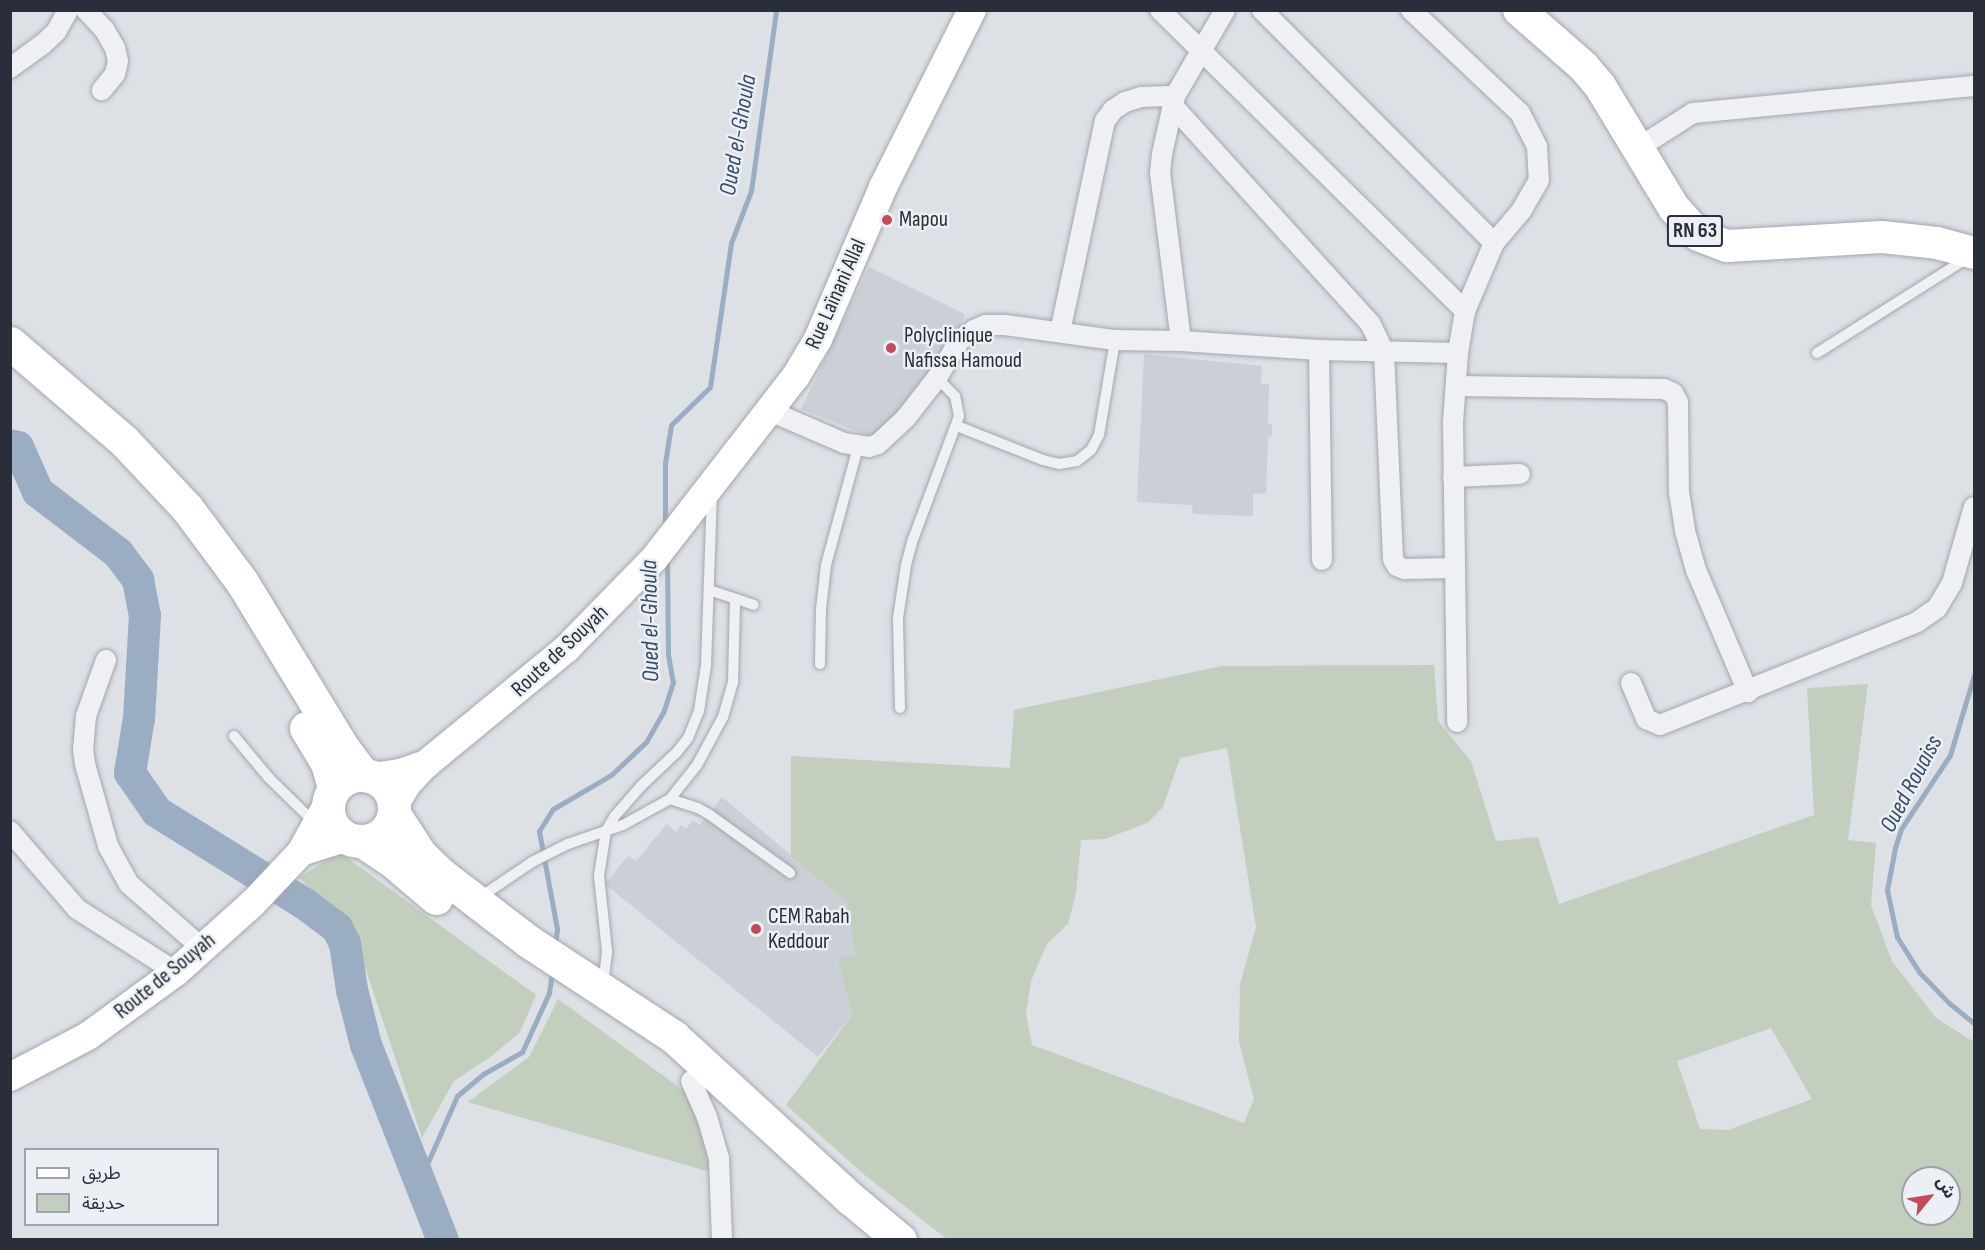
<!DOCTYPE html>
<meta charset="utf-8">
<style>
body{margin:0}
#map{position:relative;width:1985px;height:1250px;overflow:hidden;background:#dde0e5;font-family:"Sofia Sans Condensed","Noto Sans Arabic",sans-serif}
div>[style]{position:absolute}
[style*='--x']{left:calc(var(--x)*1px);top:calc(var(--y)*1px);width:calc(var(--w)*1px);rotate:calc(var(--a)*1deg)}
.built>*{inset:0;background:#cbcfd6}
.green>*{inset:0;background:#c2cebe}
.stream>*{height:5px;margin:-2.5px;padding:0 2.5px;transform-origin:2.5px;border-radius:2.5px;background:#9aadc2}
.river>*{height:32px;margin:-16px;padding:0 16px;transform-origin:16px;border-radius:16px;background:#9aadc2}
.roads{filter:drop-shadow(0 0 2px #a3a7ae) drop-shadow(0 0 2px #a3a7ae)}
.service>*{height:10px;margin:-5px;padding:0 5px;transform-origin:5px;border-radius:5px;background:#eff0f4}
.minor>*{height:20px;margin:-10px;padding:0 10px;transform-origin:10px;border-radius:10px;background:#eff0f4}
.secondary>*{height:28px;margin:-14px;padding:0 14px;transform-origin:14px;border-radius:14px;background:#fff}
.primary>*{height:32px;margin:-16px;padding:0 16px;transform-origin:16px;border-radius:16px;background:#fff}
.trunk>*{height:33px;margin:-16.5px;padding:0 16.5px;transform-origin:16.5px;border-radius:16.5px;background:#fff}
.trunk>.ring{margin:-16.5px;padding:0;box-sizing:content-box;background:none;border:33px solid #fff;border-radius:50%}
.dots>*{width:16px;height:16px;translate:-50% -50%;box-sizing:border-box;border:3px solid #eceff3;border-radius:50%}
span{translate:-50% -50%;white-space:nowrap;text-align:center;line-height:1.15;-webkit-text-stroke:5px #eceff3;paint-order:stroke}
.shield-label span{padding:2px 4px;background:#eceff3;border:2px solid;border-radius:4px;-webkit-text-stroke-width:0}
.shield-label{font-size:21px;color:#282e3a;font-weight:700}
.poi-label{font-size:22px;color:#282e3a}
.left{translate:0 -50%;text-align:left}
.street-label{font-size:22px;color:#282e3a}
.water-label{font-size:24px;color:#364c6a;font-style:italic}
.frame{position:absolute;inset:0;border:12px solid #282e3a;pointer-events:none}
.legend{position:absolute;left:24px;top:1148px;width:195px;height:78px;box-sizing:border-box;background:#eceff3;border:2px solid #9ea2a9;margin:0;padding:8px 10px;list-style:none;font-size:18px;color:#282e3a}
.legend li{display:flex;align-items:center;gap:12px;height:30px}
.legend b{width:30px;border:2px solid #9ea2a9}
.north{position:absolute;left:1901px;top:1166px;width:60px;height:60px;box-sizing:border-box;background:#eceff3;border:2px solid #9ea2a9;border-radius:50%;rotate:60deg;font-size:16px;font-weight:700;line-height:24px;text-align:center;color:#282e3a}
.north::after{content:'';display:block;margin:auto;width:21px;height:27px;background:#c14b59;clip-path:polygon(50% 0,100% 100%,50% 72%,0 100%)}
</style>
<div id="map">
<div class="built">
<div style="clip-path:polygon(869px 267px,965px 314px,938px 381px,874px 438px,801px 409px)"></div>
<div style="clip-path:polygon(1144px 354px,1262px 366px,1261px 384px,1269px 384px,1268px 423px,1272px 424px,1272px 436px,1268px 437px,1266px 493px,1253px 494px,1253px 516px,1193px 514px,1192px 505px,1137px 502px)"></div>
<div style="clip-path:polygon(722px 797px,847px 902px,855px 955px,837px 959px,852px 1014px,818px 1057px,605px 884px,628px 856px,636px 861px,667px 824px,676px 832px,681px 825px,686px 829px,693px 820px,700px 825px)"></div>
</div>
<div class="green">
<div style="clip-path:polygon(evenodd,1434px 665px,1438px 721px,1471px 761px,1496px 841px,1538px 837px,1559px 904px,1814px 815px,1807px 688px,1868px 684px,1848px 840px,1876px 843px,1871px 905px,1892px 961px,1936px 1018px,1974px 1042px,1974px 1239px,947px 1239px,867px 1177px,786px 1105px,852px 1015px,837px 958px,855px 955px,847px 902px,791px 856px,791px 756px,1010px 768px,1014px 710px,1222px 666px,1434px 665px,1227px 748px,1256px 927px,1240px 984px,1239px 1042px,1254px 1099px,1244px 1123px,1032px 1045px,1026px 1013px,1031px 981px,1047px 944px,1068px 924px,1076px 893px,1081px 840px,1105px 839px,1147px 823px,1163px 807px,1180px 758px,1227px 748px,1434px 665px,1771px 1028px,1812px 1099px,1728px 1130px,1700px 1129px,1677px 1061px,1771px 1028px,1434px 665px,1913px 1178px,1949px 1178px,1949px 1214px,1913px 1214px,1913px 1178px)"></div>
<div style="clip-path:polygon(339px 852px,536px 995px,520px 1032px,493px 1055px,454px 1081px,422px 1138px,352px 928px,299px 878px)"></div>
<div style="clip-path:polygon(558px 999px,687px 1093px,702px 1132px,710px 1172px,468px 1102px,529px 1057px)"></div>
</div>
<div class="stream">
<div style="--x:665;--y:528;--w:65;--a:-90"></div>
<div style="--x:665;--y:463;--w:38;--a:-81"></div>
<div style="--x:671;--y:425;--w:54;--a:-44.3"></div>
<div style="--x:710;--y:387;--w:146;--a:-81.7"></div>
<div style="--x:731;--y:243;--w:56;--a:-69"></div>
<div style="--x:751;--y:191;--w:183;--a:-82.1"></div>
<div style="--x:1974;--y:675;--w:84;--a:106.7"></div>
<div style="--x:1950;--y:755;--w:89;--a:123.5"></div>
<div style="--x:1901;--y:829;--w:20;--a:108"></div>
<div style="--x:1895;--y:848;--w:43;--a:100.8"></div>
<div style="--x:1887;--y:890;--w:48;--a:78"></div>
<div style="--x:1897;--y:937;--w:41;--a:57.8"></div>
<div style="--x:1919;--y:972;--w:43;--a:45.9"></div>
<div style="--x:1949;--y:1003;--w:32;--a:39"></div>
<div style="--x:555;--y:947;--w:18;--a:-84"></div>
<div style="--x:557;--y:929;--w:100;--a:-100.4"></div>
<div style="--x:539;--y:831;--w:26;--a:-58"></div>
<div style="--x:553;--y:809;--w:67;--a:-30.4"></div>
<div style="--x:611;--y:775;--w:48;--a:-43.3"></div>
<div style="--x:646;--y:742;--w:34;--a:-60"></div>
<div style="--x:663;--y:713;--w:32;--a:-72"></div>
<div style="--x:673;--y:683;--w:29;--a:-100"></div>
<div style="--x:668;--y:654;--w:96;--a:-90.6"></div>
<div style="--x:420;--y:1180;--w:92;--a:-66.2"></div>
<div style="--x:457;--y:1096;--w:34;--a:-40"></div>
<div style="--x:483;--y:1074;--w:45;--a:-29.4"></div>
<div style="--x:522;--y:1052;--w:65;--a:-65.4"></div>
<div style="--x:549;--y:993;--w:22;--a:-82"></div>
</div>
<div class="river">
<div style="--x:10;--y:445;--w:8;--a:14"></div>
<div style="--x:18;--y:447;--w:49;--a:66"></div>
<div style="--x:38;--y:492;--w:101;--a:37.3"></div>
<div style="--x:118;--y:553;--w:34;--a:53"></div>
<div style="--x:138;--y:580;--w:36;--a:79"></div>
<div style="--x:145;--y:615;--w:103;--a:93.3"></div>
<div style="--x:139;--y:718;--w:56;--a:99.3"></div>
<div style="--x:130;--y:773;--w:47;--a:55.3"></div>
<div style="--x:157;--y:812;--w:174;--a:31.9"></div>
<div style="--x:305;--y:904;--w:40;--a:37"></div>
<div style="--x:337;--y:928;--w:18;--a:63"></div>
<div style="--x:345;--y:944;--w:47;--a:81.3"></div>
<div style="--x:352;--y:990;--w:57;--a:75.7"></div>
<div style="--x:366;--y:1045;--w:210;--a:68.5"></div>
</div>
<div class="roads">
<div class="service">
<div style="--x:1817;--y:353;--w:178;--a:-32.3"></div>
<div style="--x:957;--y:426;--w:92;--a:21.6"></div>
<div style="--x:1043;--y:460;--w:16;--a:14"></div>
<div style="--x:1059;--y:464;--w:18;--a:-9"></div>
<div style="--x:1077;--y:461;--w:18;--a:-38"></div>
<div style="--x:1091;--y:450;--w:17;--a:-62"></div>
<div style="--x:1099;--y:435;--w:96;--a:-80.4"></div>
<div style="--x:709;--y:590;--w:47;--a:18.4"></div>
<div style="--x:820;--y:664;--w:55;--a:-89"></div>
<div style="--x:821;--y:609;--w:44;--a:-83.5"></div>
<div style="--x:826;--y:565;--w:122;--a:-74.8"></div>
<div style="--x:900;--y:708;--w:90;--a:-91.3"></div>
<div style="--x:898;--y:618;--w:54;--a:-81.4"></div>
<div style="--x:906;--y:565;--w:24;--a:-75"></div>
<div style="--x:912;--y:542;--w:134;--a:-69.5"></div>
<div style="--x:959;--y:416;--w:20;--a:-101"></div>
<div style="--x:955;--y:396;--w:25;--a:-135"></div>
<div style="--x:234;--y:736;--w:55;--a:50.2"></div>
<div style="--x:269;--y:778;--w:64;--a:44.4"></div>
<div style="--x:670;--y:799;--w:29;--a:18"></div>
<div style="--x:698;--y:808;--w:14;--a:30"></div>
<div style="--x:710;--y:815;--w:99;--a:35.9"></div>
<div style="--x:479;--y:898;--w:64;--a:-34.2"></div>
<div style="--x:532;--y:862;--w:40;--a:-26.6"></div>
<div style="--x:568;--y:844;--w:58;--a:-19.1"></div>
<div style="--x:623;--y:825;--w:54;--a:-29"></div>
<div style="--x:670;--y:799;--w:43;--a:-51.5"></div>
<div style="--x:697;--y:765;--w:55;--a:-61.6"></div>
<div style="--x:723;--y:717;--w:35;--a:-74"></div>
<div style="--x:733;--y:683;--w:84;--a:-88.6"></div>
<div style="--x:603;--y:985;--w:34;--a:-83"></div>
<div style="--x:607;--y:951;--w:75;--a:-96.1"></div>
<div style="--x:599;--y:876;--w:46;--a:-81.2"></div>
<div style="--x:606;--y:831;--w:16;--a:-60"></div>
<div style="--x:614;--y:817;--w:41;--a:-48.9"></div>
<div style="--x:641;--y:786;--w:50;--a:-43.4"></div>
<div style="--x:677;--y:752;--w:18;--a:-52"></div>
<div style="--x:688;--y:738;--w:29;--a:-68"></div>
<div style="--x:699;--y:711;--w:47;--a:-81.3"></div>
<div style="--x:706;--y:665;--w:171;--a:-88"></div>
</div>
<div class="minor">
<div style="--x:86;--y:10;--w:26;--a:47"></div>
<div style="--x:104;--y:29;--w:22;--a:60"></div>
<div style="--x:115;--y:48;--w:13;--a:77"></div>
<div style="--x:118;--y:61;--w:13;--a:103"></div>
<div style="--x:115;--y:74;--w:21;--a:129"></div>
<div style="--x:1160;--y:10;--w:429;--a:44.6"></div>
<div style="--x:1262;--y:10;--w:329;--a:45.1"></div>
<div style="--x:1411;--y:10;--w:150;--a:43.4"></div>
<div style="--x:1520;--y:113;--w:37;--a:63"></div>
<div style="--x:1537;--y:146;--w:34;--a:87"></div>
<div style="--x:1539;--y:180;--w:34;--a:120"></div>
<div style="--x:1522;--y:210;--w:43;--a:130.3"></div>
<div style="--x:1494;--y:243;--w:74;--a:113.1"></div>
<div style="--x:1465;--y:311;--w:43;--a:99.5"></div>
<div style="--x:1458;--y:353;--w:69;--a:94.1"></div>
<div style="--x:1453;--y:422;--w:300;--a:89.2"></div>
<div style="--x:10;--y:68;--w:39;--a:-36"></div>
<div style="--x:42;--y:45;--w:19;--a:-43"></div>
<div style="--x:56;--y:32;--w:25;--a:-61"></div>
<div style="--x:1172;--y:105;--w:294;--a:47.8"></div>
<div style="--x:1370;--y:323;--w:32;--a:64"></div>
<div style="--x:1384;--y:352;--w:207;--a:87.5"></div>
<div style="--x:1393;--y:559;--w:8;--a:60"></div>
<div style="--x:1397;--y:566;--w:8;--a:23"></div>
<div style="--x:1404;--y:569;--w:50;--a:-1.1"></div>
<div style="--x:1638;--y:148;--w:65;--a:-32.5"></div>
<div style="--x:1693;--y:113;--w:282;--a:-5.5"></div>
<div style="--x:1060;--y:332;--w:216;--a:-78"></div>
<div style="--x:1105;--y:121;--w:14;--a:-54"></div>
<div style="--x:1113;--y:110;--w:14;--a:-34"></div>
<div style="--x:1125;--y:102;--w:17;--a:-17"></div>
<div style="--x:1141;--y:97;--w:34;--a:-2"></div>
<div style="--x:1181;--y:341;--w:169;--a:-97.1"></div>
<div style="--x:1160;--y:173;--w:19;--a:-84"></div>
<div style="--x:1162;--y:154;--w:59;--a:-77.4"></div>
<div style="--x:1175;--y:96;--w:99;--a:-59.8"></div>
<div style="--x:1319;--y:350;--w:210;--a:89.2"></div>
<div style="--x:1456;--y:386;--w:208;--a:0.8"></div>
<div style="--x:1664;--y:389;--w:10;--a:24"></div>
<div style="--x:1673;--y:393;--w:10;--a:61"></div>
<div style="--x:1678;--y:402;--w:90;--a:89.4"></div>
<div style="--x:1679;--y:492;--w:39;--a:81"></div>
<div style="--x:1685;--y:531;--w:41;--a:74.2"></div>
<div style="--x:1696;--y:570;--w:133;--a:66.9"></div>
<div style="--x:770;--y:411;--w:81;--a:23.4"></div>
<div style="--x:844;--y:443;--w:25;--a:9"></div>
<div style="--x:869;--y:447;--w:9;--a:-18"></div>
<div style="--x:878;--y:444;--w:37;--a:-43"></div>
<div style="--x:905;--y:419;--w:52;--a:-52"></div>
<div style="--x:937;--y:378;--w:43;--a:-59.3"></div>
<div style="--x:959;--y:341;--w:19;--a:-36"></div>
<div style="--x:974;--y:330;--w:13;--a:-23"></div>
<div style="--x:986;--y:325;--w:19;--a:0"></div>
<div style="--x:1005;--y:325;--w:111;--a:7.8"></div>
<div style="--x:1115;--y:340;--w:66;--a:0.9"></div>
<div style="--x:1181;--y:341;--w:138;--a:3.7"></div>
<div style="--x:1319;--y:350;--w:139;--a:1.2"></div>
<div style="--x:1453;--y:477;--w:67;--a:-2.6"></div>
<div style="--x:106;--y:660;--w:59;--a:109.7"></div>
<div style="--x:86;--y:716;--w:33;--a:95"></div>
<div style="--x:83;--y:749;--w:15;--a:82"></div>
<div style="--x:85;--y:764;--w:85;--a:74.3"></div>
<div style="--x:108;--y:846;--w:43;--a:61.1"></div>
<div style="--x:129;--y:884;--w:97;--a:41.2"></div>
<div style="--x:1631;--y:683;--w:39;--a:67"></div>
<div style="--x:1646;--y:719;--w:15;--a:23"></div>
<div style="--x:1660;--y:725;--w:277;--a:-21.8"></div>
<div style="--x:1917;--y:622;--w:24;--a:-35"></div>
<div style="--x:1937;--y:608;--w:29;--a:-59"></div>
<div style="--x:1952;--y:583;--w:79;--a:-73.9"></div>
<div style="--x:10;--y:831;--w:103;--a:49.3"></div>
<div style="--x:77;--y:909;--w:117;--a:32.5"></div>
<div style="--x:691;--y:1081;--w:39;--a:66"></div>
<div style="--x:707;--y:1117;--w:43;--a:73.7"></div>
<div style="--x:719;--y:1158;--w:82;--a:87.9"></div>
</div>
<div class="secondary">
<div style="--x:372;--y:777;--w:28;--a:-8"></div>
<div style="--x:400;--y:773;--w:28;--a:-19"></div>
<div style="--x:394;--y:806;--w:27;--a:-59"></div>
<div style="--x:408;--y:783;--w:26;--a:-47"></div>
<div style="--x:426;--y:764;--w:183;--a:-39.4"></div>
<div style="--x:567;--y:648;--w:124;--a:-45.7"></div>
<div style="--x:654;--y:559;--w:232;--a:-52.2"></div>
<div style="--x:796;--y:376;--w:43;--a:-59.3"></div>
<div style="--x:818;--y:339;--w:165;--a:-66.8"></div>
<div style="--x:883;--y:187;--w:198;--a:-63.3"></div>
<div style="--x:301;--y:852;--w:46;--a:-17.7"></div>
<div style="--x:10;--y:1077;--w:88;--a:-27.7"></div>
<div style="--x:88;--y:1036;--w:109;--a:-36"></div>
<div style="--x:176;--y:972;--w:103;--a:-41.9"></div>
<div style="--x:253;--y:903;--w:70;--a:-46.7"></div>
<div style="--x:301;--y:852;--w:54;--a:-61"></div>
</div>
<div class="primary">
<div style="--x:1519;--y:10;--w:86;--a:41.2"></div>
<div style="--x:1584;--y:67;--w:25;--a:50"></div>
<div style="--x:1600;--y:86;--w:143;--a:58.8"></div>
<div style="--x:1674;--y:208;--w:36;--a:48"></div>
<div style="--x:1698;--y:235;--w:31;--a:21"></div>
<div style="--x:1727;--y:246;--w:155;--a:-3.3"></div>
<div style="--x:1882;--y:237;--w:55;--a:6.2"></div>
<div style="--x:1937;--y:243;--w:38;--a:15"></div>
</div>
<div class="trunk">
<div style="--x:10;--y:343;--w:150;--a:40.7"></div>
<div style="--x:124;--y:441;--w:92;--a:46.8"></div>
<div style="--x:187;--y:508;--w:92;--a:53.4"></div>
<div style="--x:242;--y:582;--w:194;--a:58.7"></div>
<div style="--x:343;--y:748;--w:34;--a:53"></div>
<div style="--x:306;--y:728;--w:41;--a:59"></div>
<div style="--x:327;--y:763;--w:26;--a:74"></div>
<div class="ring" style="left:328px;top:775px;width:33px;height:33px"></div>
<div style="--x:394;--y:814;--w:48;--a:57"></div>
<div style="--x:420;--y:854;--w:30;--a:44"></div>
<div style="--x:442;--y:875;--w:108;--a:37.5"></div>
<div style="--x:528;--y:941;--w:175;--a:33.3"></div>
<div style="--x:674;--y:1037;--w:240;--a:42.5"></div>
<div style="--x:851;--y:1199;--w:64;--a:39.9"></div>
<div style="--x:364;--y:842;--w:32;--a:34"></div>
<div style="--x:391;--y:860;--w:59;--a:40.2"></div>
</div>
</div>
<div class="dots">
<div style="left:887px;top:220px;background:#c14b59"></div>
<div style="left:891px;top:348px;background:#c14b59"></div>
<div style="left:756px;top:929px;background:#c14b59"></div>
</div>
<div class="shield-label">
<span style="left:1695px;top:231px">RN 63</span>
</div>
<div class="poi-label">
<span class="left" style="left:899px;top:220px">Mapou</span>
<span class="left" style="left:904px;top:348px">Polyclinique<br>Nafissa Hamoud</span>
<span class="left" style="left:768px;top:929px">CEM Rabah<br>Keddour</span>
</div>
<div class="street-label">
<span style="left:836px;top:294px;rotate:-66deg">Rue Laïnani Allal</span>
<span style="left:560px;top:651px;rotate:-43deg">Route de Souyah</span>
<span style="left:165px;top:976px;rotate:-39deg">Route de Souyah</span>
</div>
<div class="water-label">
<span style="left:738px;top:135px;rotate:-80deg">Oued el-Ghoula</span>
<span style="left:650px;top:621px;rotate:-91deg">Oued el-Ghoula</span>
<span style="left:1911px;top:784px;rotate:-62deg">Oued Rouaiss</span>
</div>
<div class="frame"></div>
<ul class="legend">
<li><b style="height:8px;background:#fff"></b>طريق</li>
<li><b style="height:16px;background:#c2cebe"></b>حديقة</li>
</ul>
<div class="north">ش</div>
</div>
